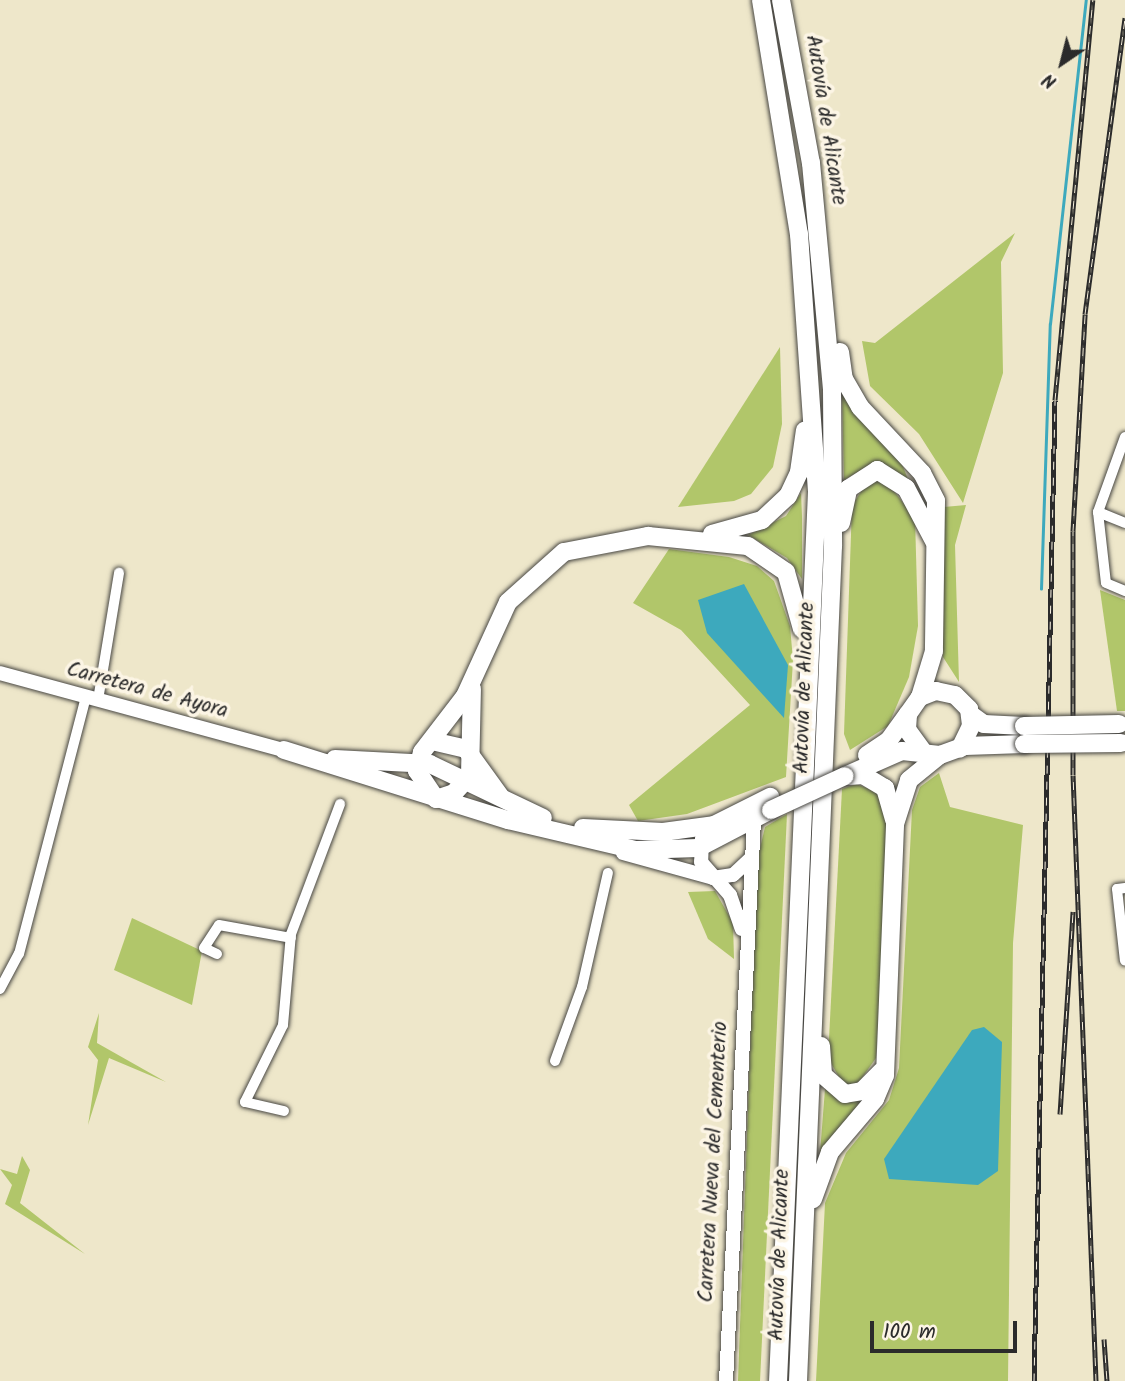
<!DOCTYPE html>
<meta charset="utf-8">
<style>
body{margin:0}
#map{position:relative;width:1125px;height:1381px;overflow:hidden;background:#eee7ca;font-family:Kalam,sans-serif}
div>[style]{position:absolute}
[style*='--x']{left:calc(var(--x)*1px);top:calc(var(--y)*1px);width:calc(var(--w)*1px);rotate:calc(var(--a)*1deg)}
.green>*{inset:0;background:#b1c66a}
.water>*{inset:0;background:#3da9bd}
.stream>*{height:2.5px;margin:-1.25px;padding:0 1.25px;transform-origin:1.25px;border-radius:1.25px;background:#3da9bd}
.roads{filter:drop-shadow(0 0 2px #484743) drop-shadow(0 0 2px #484743)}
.street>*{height:10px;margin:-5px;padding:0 5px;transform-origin:5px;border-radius:5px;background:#fff}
.secondary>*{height:14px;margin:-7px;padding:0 7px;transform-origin:7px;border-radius:7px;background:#fff}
.primary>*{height:14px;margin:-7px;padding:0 7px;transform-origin:7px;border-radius:7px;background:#fff}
.highway>*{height:18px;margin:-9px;padding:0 9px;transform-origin:9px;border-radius:9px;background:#fff}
.rail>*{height:5px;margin-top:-2.5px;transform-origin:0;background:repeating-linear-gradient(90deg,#fcf5e5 0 8px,#2b2b2b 0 16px);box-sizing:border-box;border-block:2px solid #2b2b2b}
.bridges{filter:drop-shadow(0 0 2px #484743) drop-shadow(0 0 2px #484743)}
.highway-bridge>*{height:18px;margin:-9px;padding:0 9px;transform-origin:9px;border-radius:9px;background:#fff}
span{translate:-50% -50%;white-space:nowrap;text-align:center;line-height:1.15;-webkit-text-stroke:7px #fcf5e5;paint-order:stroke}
.street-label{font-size:21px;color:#2b2b2b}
.north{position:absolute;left:1027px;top:28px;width:70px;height:70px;-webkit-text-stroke:5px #fcf5e5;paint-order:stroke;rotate:215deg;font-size:19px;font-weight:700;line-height:28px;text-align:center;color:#2b2b2b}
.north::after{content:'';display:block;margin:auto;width:24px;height:32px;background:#2b2b2b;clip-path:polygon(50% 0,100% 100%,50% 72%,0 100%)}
.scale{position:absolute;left:870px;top:1321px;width:147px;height:32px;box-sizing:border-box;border:4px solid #2b2b2b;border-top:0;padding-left:9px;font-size:21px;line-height:24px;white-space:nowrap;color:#2b2b2b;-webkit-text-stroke:5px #fcf5e5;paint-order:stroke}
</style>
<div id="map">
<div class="green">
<div style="clip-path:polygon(1015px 233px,1001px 262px,1003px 373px,963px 503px,919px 434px,870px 386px,862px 341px,875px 343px)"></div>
<div style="clip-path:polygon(780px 347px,782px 424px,773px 467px,751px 494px,734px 501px,678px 507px)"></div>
<div style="clip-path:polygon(842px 392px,900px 459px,909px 482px,875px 462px,844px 480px)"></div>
<div style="clip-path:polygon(868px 480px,886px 481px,915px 518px,918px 626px,909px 677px,888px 726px,850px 750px,844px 734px,852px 506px)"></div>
<div style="clip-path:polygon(801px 493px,802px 516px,802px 579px,787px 558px,748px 535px,786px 516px)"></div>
<div style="clip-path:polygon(966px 505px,955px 545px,959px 682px,943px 657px,944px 507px)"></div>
<div style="clip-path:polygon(669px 549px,729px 557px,757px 566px,774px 581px,790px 626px,793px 660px,786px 777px,687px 814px,638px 821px,629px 805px,750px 705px,681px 630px,633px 603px)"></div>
<div style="clip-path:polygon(1100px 590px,1125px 600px,1125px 711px,1117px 711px)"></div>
<div style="clip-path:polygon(939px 773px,950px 807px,1023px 825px,1013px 943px,1008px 1381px,816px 1381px,825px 1203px,846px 1153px,889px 1100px,899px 1068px,912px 810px,920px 787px)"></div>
<div style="clip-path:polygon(856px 784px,880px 793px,888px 810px,882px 967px,876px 1058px,857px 1085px,843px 1084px,828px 1058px,842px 789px)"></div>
<div style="clip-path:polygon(787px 814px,760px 1381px,738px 1381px,757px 861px,765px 827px)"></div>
<div style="clip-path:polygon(715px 891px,733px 923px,734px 959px,708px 939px,688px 892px)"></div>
<div style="clip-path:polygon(132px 918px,202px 951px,192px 1005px,114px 970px)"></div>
<div style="clip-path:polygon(99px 1013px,97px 1043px,166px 1082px,109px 1058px,88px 1125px,98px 1060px,88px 1047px)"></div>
<div style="clip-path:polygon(825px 1089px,849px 1102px,868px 1094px,820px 1153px)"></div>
<div style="clip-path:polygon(22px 1156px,30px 1170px,20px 1203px,85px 1254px,5px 1204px,12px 1185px,0 1169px,17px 1174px)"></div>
</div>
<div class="water">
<div style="clip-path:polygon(744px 584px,788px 665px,784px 718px,707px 633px,698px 600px)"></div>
<div style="clip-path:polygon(984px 1027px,1002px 1042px,998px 1171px,978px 1185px,889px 1179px,884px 1159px,972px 1030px)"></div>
</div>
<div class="stream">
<div style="--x:1041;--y:589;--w:265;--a:-88.1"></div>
<div style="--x:1050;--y:324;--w:326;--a:-83.7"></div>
</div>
<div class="roads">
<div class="street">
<div style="--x:1125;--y:437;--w:80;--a:109.8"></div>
<div style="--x:1098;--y:512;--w:71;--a:83.6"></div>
<div style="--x:1106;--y:583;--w:21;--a:23"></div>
<div style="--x:1098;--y:512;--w:29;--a:22"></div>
<div style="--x:98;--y:700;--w:129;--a:-80.6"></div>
<div style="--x:1125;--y:888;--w:8;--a:173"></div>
<div style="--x:1117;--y:889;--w:72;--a:83.7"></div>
<div style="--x:217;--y:954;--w:14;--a:-155"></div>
<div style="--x:204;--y:948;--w:27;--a:-57"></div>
<div style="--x:219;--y:925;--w:73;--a:10.2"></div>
<div style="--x:0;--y:989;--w:40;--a:-62"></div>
<div style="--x:19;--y:954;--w:266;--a:-75.4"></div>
<div style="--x:555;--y:1061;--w:79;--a:-70"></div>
<div style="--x:582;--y:987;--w:117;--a:-77.2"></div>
<div style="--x:284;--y:1111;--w:40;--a:-167"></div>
<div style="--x:245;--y:1102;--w:86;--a:-63.7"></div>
<div style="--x:283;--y:1025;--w:91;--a:-85"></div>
<div style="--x:291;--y:934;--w:139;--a:-69.3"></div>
</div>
<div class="secondary">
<div style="--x:702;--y:838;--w:24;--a:92"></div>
<div style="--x:701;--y:862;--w:44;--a:48.7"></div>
<div style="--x:730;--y:895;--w:36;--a:71"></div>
<div style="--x:623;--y:853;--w:93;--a:15.5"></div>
<div style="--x:713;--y:878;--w:20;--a:-9"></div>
<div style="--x:733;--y:875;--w:23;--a:-43"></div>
<div style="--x:726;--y:1381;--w:562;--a:-87.14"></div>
</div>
<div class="primary">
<div style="--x:0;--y:673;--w:294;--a:15.2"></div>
</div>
<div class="highway">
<div style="--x:761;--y:0;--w:237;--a:80.8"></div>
<div style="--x:799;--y:234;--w:259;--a:86"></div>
<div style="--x:817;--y:492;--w:890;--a:92.51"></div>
<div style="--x:781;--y:0;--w:166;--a:79.6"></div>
<div style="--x:811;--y:163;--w:228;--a:84.7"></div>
<div style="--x:832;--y:390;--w:156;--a:89.6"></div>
<div style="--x:833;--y:546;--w:836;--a:92.4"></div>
<div style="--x:840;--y:352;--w:27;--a:82"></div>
<div style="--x:844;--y:379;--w:32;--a:60"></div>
<div style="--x:860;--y:407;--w:91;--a:46.8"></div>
<div style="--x:922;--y:473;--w:31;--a:63"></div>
<div style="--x:936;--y:501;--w:150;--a:90.8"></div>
<div style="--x:934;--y:651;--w:48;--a:106.9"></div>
<div style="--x:841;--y:523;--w:35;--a:-78"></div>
<div style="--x:848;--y:489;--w:35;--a:-33"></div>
<div style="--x:877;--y:470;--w:34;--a:32"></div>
<div style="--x:906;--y:488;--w:60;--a:62.2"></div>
<div style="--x:712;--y:534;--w:52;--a:-15.6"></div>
<div style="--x:762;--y:520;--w:35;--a:-43"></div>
<div style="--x:788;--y:496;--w:26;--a:-65"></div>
<div style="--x:799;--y:472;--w:42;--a:-81.9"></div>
<div style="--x:970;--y:714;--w:17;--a:36"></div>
<div style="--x:984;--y:724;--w:40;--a:2.9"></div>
<div style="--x:432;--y:741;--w:35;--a:13"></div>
<div style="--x:466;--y:749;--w:58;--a:54.1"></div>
<div style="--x:284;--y:750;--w:235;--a:17.4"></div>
<div style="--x:508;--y:820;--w:131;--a:13.2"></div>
<div style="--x:636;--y:850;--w:62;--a:-1.8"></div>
<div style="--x:698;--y:848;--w:82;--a:-27.5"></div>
<div style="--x:922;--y:750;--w:26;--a:-126"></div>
<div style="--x:907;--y:729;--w:15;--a:-86"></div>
<div style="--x:908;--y:714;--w:21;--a:-55"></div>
<div style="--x:920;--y:697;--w:17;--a:-21"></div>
<div style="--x:936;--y:691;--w:19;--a:12"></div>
<div style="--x:955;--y:695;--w:20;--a:45"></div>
<div style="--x:969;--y:709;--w:17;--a:83"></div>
<div style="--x:971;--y:726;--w:25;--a:116"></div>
<div style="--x:867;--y:755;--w:27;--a:-34"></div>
<div style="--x:889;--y:740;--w:32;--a:-54"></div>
<div style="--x:335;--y:759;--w:95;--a:3"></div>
<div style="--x:430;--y:764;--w:125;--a:25.5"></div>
<div style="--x:845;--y:776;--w:62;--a:-23.7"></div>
<div style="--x:902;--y:751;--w:38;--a:6"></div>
<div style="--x:940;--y:755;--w:27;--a:-20"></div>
<div style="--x:965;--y:746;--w:59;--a:-1.9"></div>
<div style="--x:849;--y:776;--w:14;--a:-4"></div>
<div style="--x:863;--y:775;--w:26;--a:31"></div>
<div style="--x:885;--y:788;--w:33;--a:74"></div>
<div style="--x:436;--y:799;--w:34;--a:-124"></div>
<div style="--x:417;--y:771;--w:20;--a:-75"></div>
<div style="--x:422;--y:752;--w:71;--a:-52.5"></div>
<div style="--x:465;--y:696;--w:103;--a:-65.4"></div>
<div style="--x:508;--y:602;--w:75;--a:-41.8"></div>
<div style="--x:564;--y:552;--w:86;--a:-10.8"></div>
<div style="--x:648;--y:536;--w:100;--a:5.7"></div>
<div style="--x:748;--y:546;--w:46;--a:34.4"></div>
<div style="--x:786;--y:572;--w:59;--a:74.3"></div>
<div style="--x:436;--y:799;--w:19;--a:-18"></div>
<div style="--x:454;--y:793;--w:24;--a:-48"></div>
<div style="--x:470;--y:775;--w:86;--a:-88.7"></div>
<div style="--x:583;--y:828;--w:80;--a:2.9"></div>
<div style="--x:663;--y:832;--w:51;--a:-7.8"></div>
<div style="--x:714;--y:825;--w:63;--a:-26.6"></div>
<div style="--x:821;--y:1046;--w:29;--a:86"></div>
<div style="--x:823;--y:1075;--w:29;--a:41"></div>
<div style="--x:845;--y:1094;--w:17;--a:-10"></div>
<div style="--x:862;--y:1091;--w:28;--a:-45"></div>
<div style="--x:813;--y:1199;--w:50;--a:-70.1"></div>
<div style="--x:830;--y:1152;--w:70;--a:-49.7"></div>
<div style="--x:875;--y:1099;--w:26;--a:-67"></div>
<div style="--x:885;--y:1075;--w:251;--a:-87.7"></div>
<div style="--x:895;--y:824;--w:46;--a:-72.3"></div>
<div style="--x:909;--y:780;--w:40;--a:-39"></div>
</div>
</div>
<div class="rail">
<div style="--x:1060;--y:1114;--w:203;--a:-86.3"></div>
<div style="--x:1104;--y:1339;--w:42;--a:85.9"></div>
<div style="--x:1034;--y:1381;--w:981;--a:-88.77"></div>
<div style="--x:1055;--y:400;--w:402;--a:-84.6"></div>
<div style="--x:1096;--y:1381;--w:606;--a:-92.17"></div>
<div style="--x:1073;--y:775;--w:244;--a:-90"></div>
<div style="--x:1073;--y:531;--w:217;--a:-86.8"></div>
<div style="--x:1085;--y:314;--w:299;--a:-82.3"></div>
</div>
<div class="bridges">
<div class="highway-bridge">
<div style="--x:1024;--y:726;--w:95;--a:-1.2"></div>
<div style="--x:1024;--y:744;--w:97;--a:-0.6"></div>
<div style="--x:771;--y:810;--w:81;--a:-24.7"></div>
</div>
</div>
<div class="street-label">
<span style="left:825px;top:120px;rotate:81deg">Autovía de Alicante</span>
<span style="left:805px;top:688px;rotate:-88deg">Autovía de Alicante</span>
<span style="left:147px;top:691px;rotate:15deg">Carretera de Ayora</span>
<span style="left:714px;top:1162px;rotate:-87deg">Carretera Nueva del Cementerio</span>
<span style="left:780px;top:1255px;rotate:-88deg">Autovía de Alicante</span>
</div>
<div class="north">N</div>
<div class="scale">100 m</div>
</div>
